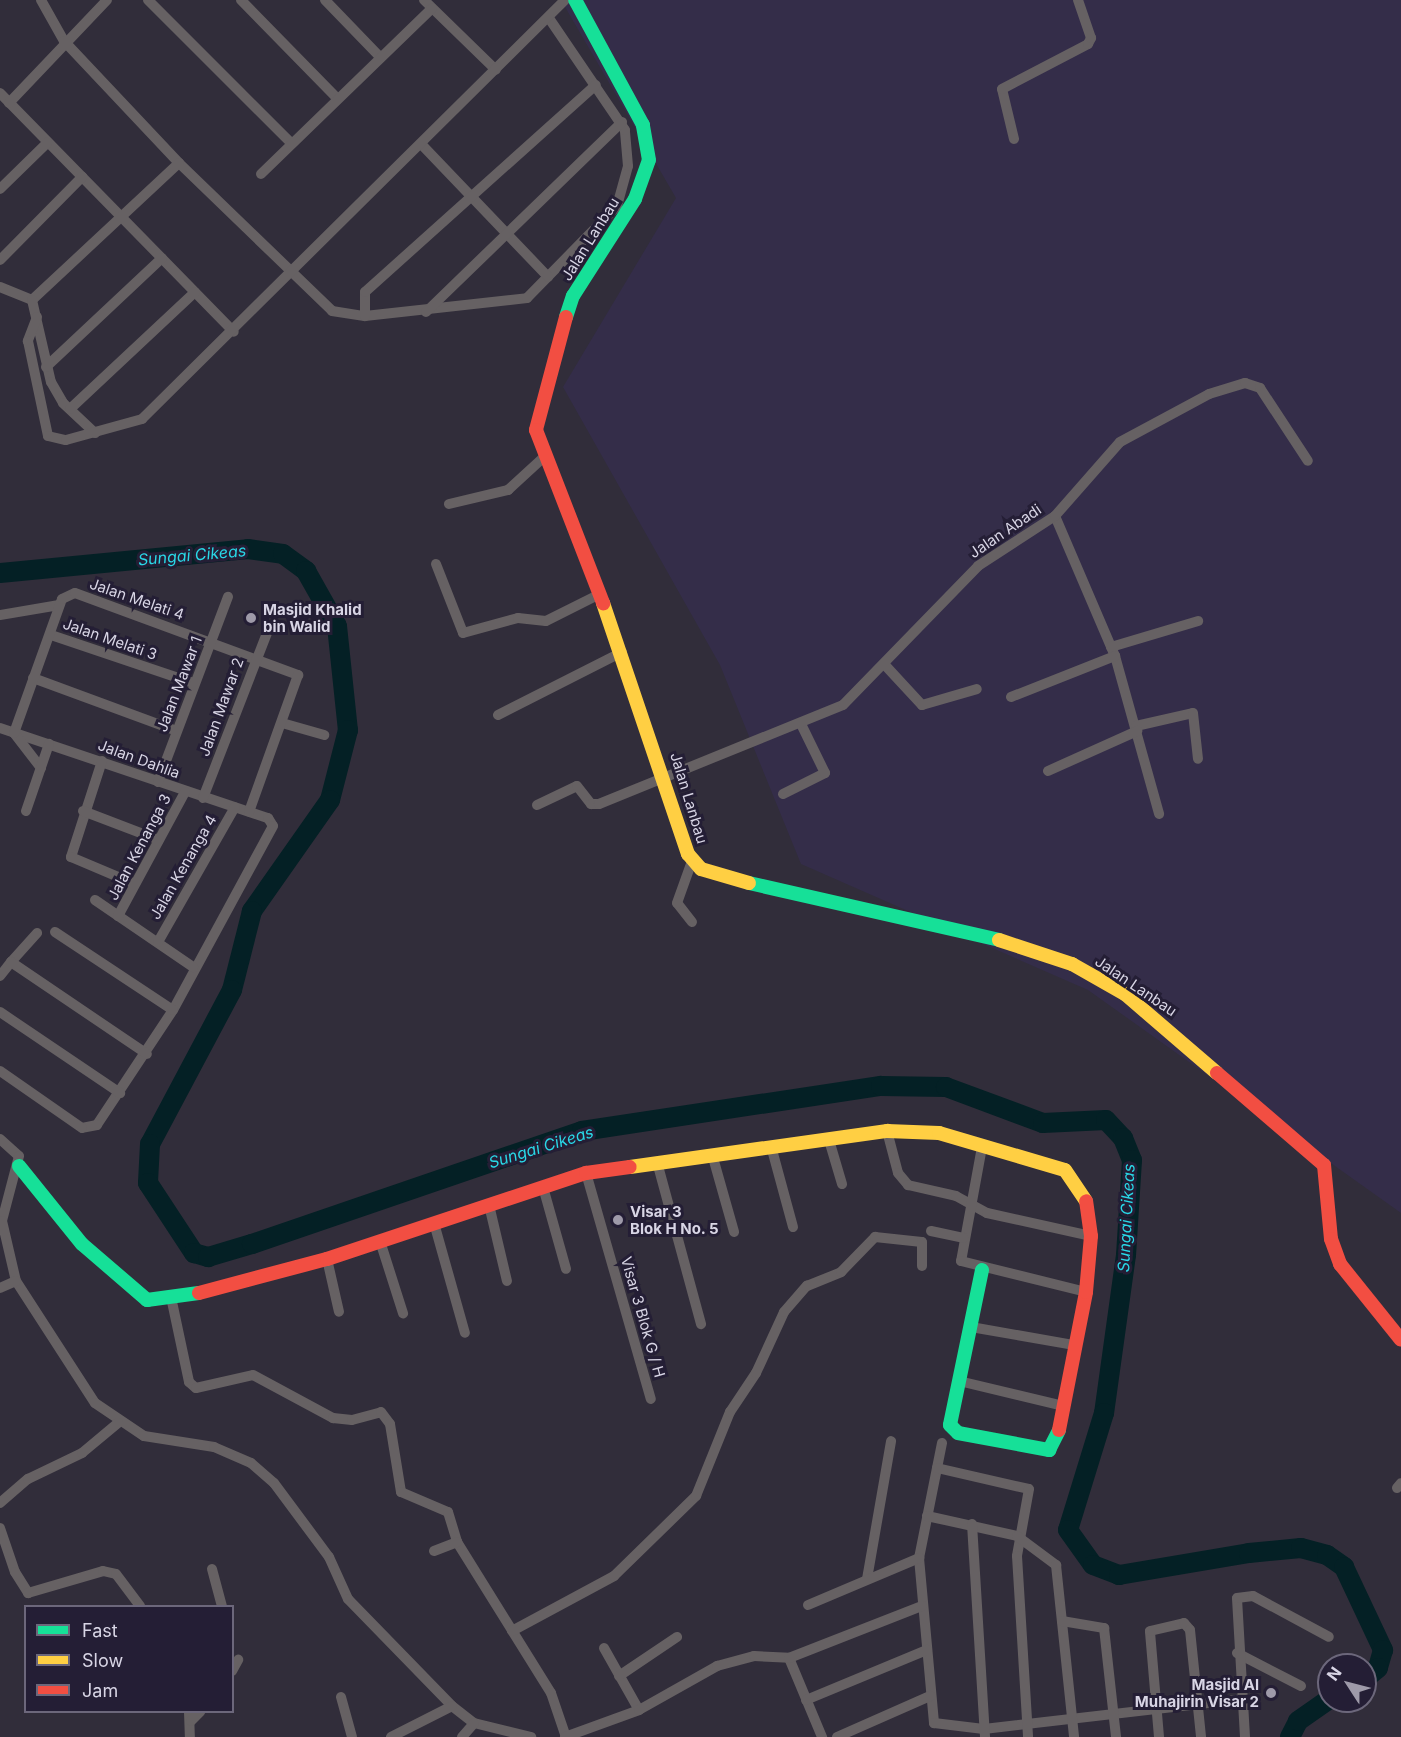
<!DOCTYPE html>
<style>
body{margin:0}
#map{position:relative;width:1401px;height:1737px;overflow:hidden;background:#312d3a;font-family:Inter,sans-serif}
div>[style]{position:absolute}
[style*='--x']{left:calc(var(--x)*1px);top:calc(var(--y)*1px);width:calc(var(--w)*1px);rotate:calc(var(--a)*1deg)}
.built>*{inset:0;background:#342d49}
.river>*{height:20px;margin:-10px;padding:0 10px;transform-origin:10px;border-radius:10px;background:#042025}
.street>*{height:10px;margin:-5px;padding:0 5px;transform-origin:5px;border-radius:5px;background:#666163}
.fast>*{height:14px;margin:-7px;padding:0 7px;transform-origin:7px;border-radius:7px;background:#16e098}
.slow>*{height:14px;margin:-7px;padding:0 7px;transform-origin:7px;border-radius:7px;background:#ffcf43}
.jam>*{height:14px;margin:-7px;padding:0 7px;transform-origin:7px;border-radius:7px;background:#f24e42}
.dots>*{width:16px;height:16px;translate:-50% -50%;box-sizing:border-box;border:3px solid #241e35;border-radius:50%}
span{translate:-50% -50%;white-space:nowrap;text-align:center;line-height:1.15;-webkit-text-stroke:6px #241e35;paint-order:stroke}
.street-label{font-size:15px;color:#d8d5e5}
.poi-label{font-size:15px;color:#d8d5e5;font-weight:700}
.left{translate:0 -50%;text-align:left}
.right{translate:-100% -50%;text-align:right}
.water-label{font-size:16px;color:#29d8e7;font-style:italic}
.legend{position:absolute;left:24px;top:1605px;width:210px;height:108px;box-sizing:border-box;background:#241e35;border:2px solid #6c677b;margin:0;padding:8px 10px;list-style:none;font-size:18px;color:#d8d5e5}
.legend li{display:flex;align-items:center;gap:12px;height:30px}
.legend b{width:30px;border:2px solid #6c677b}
.north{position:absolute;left:1317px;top:1653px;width:60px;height:60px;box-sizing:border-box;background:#241e35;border:2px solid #6c677b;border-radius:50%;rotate:306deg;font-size:16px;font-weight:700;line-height:24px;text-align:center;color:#d8d5e5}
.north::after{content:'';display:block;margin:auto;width:21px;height:27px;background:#9e9aa9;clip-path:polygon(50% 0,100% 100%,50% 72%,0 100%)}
</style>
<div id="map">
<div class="built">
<div style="clip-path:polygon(561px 0,1401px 0,1401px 1213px,1088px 990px,801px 864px,720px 665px,563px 387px,676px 198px)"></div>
</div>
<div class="river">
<div style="--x:0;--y:573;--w:249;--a:-5.5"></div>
<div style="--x:248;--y:549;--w:35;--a:8"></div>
<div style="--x:283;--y:554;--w:29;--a:36"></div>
<div style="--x:306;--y:571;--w:63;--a:60.6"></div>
<div style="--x:337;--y:626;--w:105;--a:84"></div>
<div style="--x:348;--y:730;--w:72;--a:104.4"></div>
<div style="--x:330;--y:800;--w:136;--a:125.1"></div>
<div style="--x:252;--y:911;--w:81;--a:104.2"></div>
<div style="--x:232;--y:990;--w:174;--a:118"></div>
<div style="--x:150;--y:1144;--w:39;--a:93"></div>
<div style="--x:148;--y:1183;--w:84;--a:56.7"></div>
<div style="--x:194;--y:1253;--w:15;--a:16"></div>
<div style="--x:208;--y:1257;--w:46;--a:-16.5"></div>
<div style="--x:252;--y:1244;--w:349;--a:-18.9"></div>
<div style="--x:582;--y:1131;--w:302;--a:-8.6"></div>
<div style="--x:881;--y:1086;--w:65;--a:0.9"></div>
<div style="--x:946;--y:1087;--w:103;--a:20.4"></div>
<div style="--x:1043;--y:1123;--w:63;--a:-2.7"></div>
<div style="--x:1106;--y:1120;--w:25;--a:47"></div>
<div style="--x:1123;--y:1138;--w:24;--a:68"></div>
<div style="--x:1132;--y:1160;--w:95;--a:93.6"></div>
<div style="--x:1126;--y:1255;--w:160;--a:97.9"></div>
<div style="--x:1104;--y:1413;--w:122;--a:107.1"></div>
<div style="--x:1068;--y:1530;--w:43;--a:54.5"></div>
<div style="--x:1093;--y:1565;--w:28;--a:21"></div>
<div style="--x:1119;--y:1575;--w:132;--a:-9.6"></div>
<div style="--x:1249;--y:1553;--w:52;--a:-5.5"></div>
<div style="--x:1301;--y:1548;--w:27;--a:15"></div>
<div style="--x:1327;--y:1555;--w:21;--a:35"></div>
<div style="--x:1344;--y:1567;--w:92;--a:64.8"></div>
<div style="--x:1383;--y:1650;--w:19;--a:106"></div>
<div style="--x:1378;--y:1668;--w:17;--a:140"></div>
<div style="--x:1290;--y:1737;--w:18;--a:-63"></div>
<div style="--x:1298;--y:1721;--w:38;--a:-35"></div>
</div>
<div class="street">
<div style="--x:41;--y:0;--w:47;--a:60.7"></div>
<div style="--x:64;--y:41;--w:168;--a:46.7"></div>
<div style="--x:179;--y:163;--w:213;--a:44"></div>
<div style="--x:332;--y:311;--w:33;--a:9"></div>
<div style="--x:365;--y:316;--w:163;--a:-6.3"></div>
<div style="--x:527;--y:298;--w:129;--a:-45.6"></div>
<div style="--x:617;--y:206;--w:41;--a:-74.6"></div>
<div style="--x:628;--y:166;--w:36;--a:-95"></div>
<div style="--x:625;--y:130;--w:135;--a:-124.2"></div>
<div style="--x:148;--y:0;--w:202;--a:45"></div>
<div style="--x:241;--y:0;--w:137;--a:45.6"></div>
<div style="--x:325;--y:0;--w:78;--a:46"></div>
<div style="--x:424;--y:0;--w:100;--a:44.2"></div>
<div style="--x:0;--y:93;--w:334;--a:45.6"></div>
<div style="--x:9;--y:103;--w:142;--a:-46.4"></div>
<div style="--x:1014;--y:139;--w:51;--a:-103.5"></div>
<div style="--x:1002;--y:89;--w:97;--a:-27.6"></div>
<div style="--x:1088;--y:44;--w:7;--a:-63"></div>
<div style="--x:1091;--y:38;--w:40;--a:-108.9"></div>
<div style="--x:423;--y:146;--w:181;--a:46.3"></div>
<div style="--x:261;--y:174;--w:238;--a:-44.1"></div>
<div style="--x:0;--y:189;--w:66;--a:-44.4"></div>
<div style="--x:0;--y:260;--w:117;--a:-45.3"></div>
<div style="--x:0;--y:287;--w:35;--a:22"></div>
<div style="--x:32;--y:300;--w:201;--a:-43"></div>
<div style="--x:32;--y:300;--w:84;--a:77"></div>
<div style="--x:51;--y:382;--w:24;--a:60"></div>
<div style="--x:63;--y:403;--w:44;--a:43.2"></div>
<div style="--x:426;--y:312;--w:273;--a:-44.1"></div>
<div style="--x:365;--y:316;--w:24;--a:-90"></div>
<div style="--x:365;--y:292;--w:310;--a:-41.9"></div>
<div style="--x:37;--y:317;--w:26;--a:111"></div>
<div style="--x:28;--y:341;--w:97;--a:78.1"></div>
<div style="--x:48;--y:436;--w:18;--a:13"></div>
<div style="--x:66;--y:440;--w:79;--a:-15.4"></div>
<div style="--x:142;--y:419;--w:595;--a:-44.73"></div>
<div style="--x:46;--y:367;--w:159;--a:-43.2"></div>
<div style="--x:70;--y:409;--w:171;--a:-43.1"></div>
<div style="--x:449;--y:504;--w:61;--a:-13.3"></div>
<div style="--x:508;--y:490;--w:49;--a:-42.5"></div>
<div style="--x:1055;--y:516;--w:152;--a:66.8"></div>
<div style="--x:1115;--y:656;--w:164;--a:74.4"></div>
<div style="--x:436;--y:564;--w:74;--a:68.6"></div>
<div style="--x:463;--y:633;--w:57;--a:-15.3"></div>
<div style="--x:518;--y:618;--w:28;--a:6"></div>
<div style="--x:546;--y:621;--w:60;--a:-26.6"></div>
<div style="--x:0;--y:615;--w:60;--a:-9.6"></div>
<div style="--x:51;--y:635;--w:151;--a:18.6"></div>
<div style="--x:1111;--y:647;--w:91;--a:-16.6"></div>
<div style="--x:884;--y:664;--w:56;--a:47.2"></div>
<div style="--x:922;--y:705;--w:57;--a:-16.2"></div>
<div style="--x:33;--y:678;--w:153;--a:20.2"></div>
<div style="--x:1011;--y:697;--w:112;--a:-21.5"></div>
<div style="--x:498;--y:715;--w:139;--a:-26.9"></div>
<div style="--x:282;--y:723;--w:44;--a:15.9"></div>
<div style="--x:1136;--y:726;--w:58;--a:-12.8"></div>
<div style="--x:1193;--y:713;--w:46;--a:83.8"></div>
<div style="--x:0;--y:728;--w:283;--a:18.6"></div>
<div style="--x:268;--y:818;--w:9;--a:58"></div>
<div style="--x:273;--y:826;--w:209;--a:118.5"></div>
<div style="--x:173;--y:1010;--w:138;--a:123.5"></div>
<div style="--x:97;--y:1125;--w:15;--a:169"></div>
<div style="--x:82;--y:1128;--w:100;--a:-145.2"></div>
<div style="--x:102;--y:761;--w:101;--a:107.9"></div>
<div style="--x:71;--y:857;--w:69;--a:22.9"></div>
<div style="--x:41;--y:768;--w:44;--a:-127.6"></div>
<div style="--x:14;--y:733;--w:142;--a:-70.3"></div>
<div style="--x:62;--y:599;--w:14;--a:-25"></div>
<div style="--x:75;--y:593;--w:238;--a:20.2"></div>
<div style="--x:298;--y:675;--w:145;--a:109.7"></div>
<div style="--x:1048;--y:771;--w:98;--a:-24.2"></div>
<div style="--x:158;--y:782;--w:198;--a:-69.3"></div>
<div style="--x:783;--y:794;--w:47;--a:-26.6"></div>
<div style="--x:825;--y:773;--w:52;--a:-116.1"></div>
<div style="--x:203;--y:798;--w:182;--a:-68.8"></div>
<div style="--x:537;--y:805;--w:44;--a:-25.4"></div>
<div style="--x:577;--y:786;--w:23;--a:52"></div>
<div style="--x:591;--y:804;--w:8;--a:0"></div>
<div style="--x:599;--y:804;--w:263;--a:-22.1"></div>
<div style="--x:843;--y:705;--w:194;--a:-45.8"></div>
<div style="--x:978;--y:566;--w:92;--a:-33"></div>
<div style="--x:1055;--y:516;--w:98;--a:-48.7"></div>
<div style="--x:1120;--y:442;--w:101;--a:-28.3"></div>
<div style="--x:1209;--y:394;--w:38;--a:-17"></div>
<div style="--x:1245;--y:383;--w:16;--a:18"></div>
<div style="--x:1260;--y:388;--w:87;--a:56.7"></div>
<div style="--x:26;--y:811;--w:71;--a:-71.1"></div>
<div style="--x:83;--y:811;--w:81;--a:20.9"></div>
<div style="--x:95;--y:900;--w:119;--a:34.4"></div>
<div style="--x:118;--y:916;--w:141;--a:-61.6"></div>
<div style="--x:692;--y:922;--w:24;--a:-128"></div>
<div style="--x:677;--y:903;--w:45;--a:-70.3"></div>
<div style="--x:55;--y:932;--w:141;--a:33.5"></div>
<div style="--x:158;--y:942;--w:155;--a:-60.3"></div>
<div style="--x:11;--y:962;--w:39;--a:-48"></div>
<div style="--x:0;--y:976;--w:18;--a:-52"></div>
<div style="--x:11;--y:962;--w:164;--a:34.1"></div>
<div style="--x:0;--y:1012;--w:145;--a:34"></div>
<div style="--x:887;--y:1131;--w:43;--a:75.3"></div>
<div style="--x:898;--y:1173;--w:16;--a:50"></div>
<div style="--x:908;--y:1185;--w:49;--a:12.9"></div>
<div style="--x:956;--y:1196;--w:35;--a:29"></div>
<div style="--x:987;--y:1213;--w:107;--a:12.5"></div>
<div style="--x:0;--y:1139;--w:25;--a:42"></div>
<div style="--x:19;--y:1156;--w:67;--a:104.7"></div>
<div style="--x:2;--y:1221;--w:62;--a:76.9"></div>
<div style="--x:16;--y:1281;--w:145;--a:57.1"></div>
<div style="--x:95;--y:1403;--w:59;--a:34"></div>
<div style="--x:144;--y:1436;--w:71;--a:8.9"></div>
<div style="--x:214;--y:1447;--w:40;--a:23.4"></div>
<div style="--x:251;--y:1463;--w:30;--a:41"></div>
<div style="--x:274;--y:1483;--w:92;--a:53.4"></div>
<div style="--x:329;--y:1557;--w:46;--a:65.7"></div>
<div style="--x:348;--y:1599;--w:149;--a:45.8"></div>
<div style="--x:452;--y:1706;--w:28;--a:38"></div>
<div style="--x:474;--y:1723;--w:59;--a:13.8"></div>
<div style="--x:829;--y:1140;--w:46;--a:73.5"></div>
<div style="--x:771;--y:1146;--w:84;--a:74.8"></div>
<div style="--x:982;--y:1147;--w:116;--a:100.4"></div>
<div style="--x:961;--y:1261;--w:129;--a:13.9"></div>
<div style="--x:712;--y:1154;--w:81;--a:74.2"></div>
<div style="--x:657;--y:1162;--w:168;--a:74.8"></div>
<div style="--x:586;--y:1173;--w:235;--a:74"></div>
<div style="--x:543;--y:1187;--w:85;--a:74.3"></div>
<div style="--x:489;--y:1205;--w:78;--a:76.7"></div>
<div style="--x:434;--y:1223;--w:114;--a:74.3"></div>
<div style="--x:931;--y:1231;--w:33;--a:12"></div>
<div style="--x:380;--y:1241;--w:76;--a:72.3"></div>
<div style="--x:327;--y:1259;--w:54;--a:77.2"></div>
<div style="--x:0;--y:1288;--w:17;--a:-24"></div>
<div style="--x:171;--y:1297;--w:87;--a:78"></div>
<div style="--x:189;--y:1382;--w:9;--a:41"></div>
<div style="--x:196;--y:1388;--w:58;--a:-12.8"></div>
<div style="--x:253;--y:1375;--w:91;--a:28.3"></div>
<div style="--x:333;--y:1418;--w:19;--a:6"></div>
<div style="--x:352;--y:1420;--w:30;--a:-15"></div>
<div style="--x:381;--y:1412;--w:15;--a:53"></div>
<div style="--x:390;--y:1424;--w:69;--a:80.8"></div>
<div style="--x:401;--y:1492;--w:51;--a:23.1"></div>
<div style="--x:448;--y:1512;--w:31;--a:73"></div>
<div style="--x:457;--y:1542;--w:178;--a:58.1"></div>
<div style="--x:551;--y:1693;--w:46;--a:71.2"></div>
<div style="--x:971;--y:1327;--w:105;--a:9.9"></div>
<div style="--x:959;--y:1381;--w:107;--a:13.5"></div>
<div style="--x:942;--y:1443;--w:117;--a:101.3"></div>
<div style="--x:919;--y:1558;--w:166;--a:84.8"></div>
<div style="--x:934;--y:1723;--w:50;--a:6.8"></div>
<div style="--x:984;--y:1729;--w:260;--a:-6.6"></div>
<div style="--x:937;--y:1468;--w:94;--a:12.9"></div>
<div style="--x:1029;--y:1489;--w:68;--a:100.2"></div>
<div style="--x:1017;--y:1556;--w:181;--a:86.5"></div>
<div style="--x:1397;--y:1488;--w:6;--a:-51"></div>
<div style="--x:0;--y:1503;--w:37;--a:-41"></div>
<div style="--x:28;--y:1479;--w:60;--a:-25.7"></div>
<div style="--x:82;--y:1453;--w:47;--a:-39.8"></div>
<div style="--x:927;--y:1516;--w:92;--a:12.5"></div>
<div style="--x:1017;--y:1536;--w:49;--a:36.6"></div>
<div style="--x:1056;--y:1565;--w:173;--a:84"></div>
<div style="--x:972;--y:1524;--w:213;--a:86.5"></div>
<div style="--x:0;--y:1528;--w:46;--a:71.2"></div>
<div style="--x:15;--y:1572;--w:25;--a:58"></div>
<div style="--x:28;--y:1593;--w:78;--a:-16.3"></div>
<div style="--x:103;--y:1571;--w:13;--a:13"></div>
<div style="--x:116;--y:1574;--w:40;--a:53"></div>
<div style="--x:434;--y:1551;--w:25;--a:-21"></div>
<div style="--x:212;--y:1569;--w:38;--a:75"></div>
<div style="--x:867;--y:1579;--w:140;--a:-80.1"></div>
<div style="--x:808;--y:1605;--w:121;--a:-22.9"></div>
<div style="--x:1062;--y:1621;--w:43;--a:9.5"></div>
<div style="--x:1104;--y:1628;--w:110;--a:83.7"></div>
<div style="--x:512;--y:1631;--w:116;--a:-28.3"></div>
<div style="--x:614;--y:1576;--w:115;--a:-44.3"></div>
<div style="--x:696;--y:1496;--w:91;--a:-68"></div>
<div style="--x:730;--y:1412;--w:47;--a:-56.3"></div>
<div style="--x:756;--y:1373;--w:67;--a:-65.3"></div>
<div style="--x:784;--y:1312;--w:35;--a:-49"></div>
<div style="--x:807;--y:1286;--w:37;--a:-22"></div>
<div style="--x:841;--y:1272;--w:49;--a:-45.8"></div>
<div style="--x:875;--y:1237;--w:47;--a:6.1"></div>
<div style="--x:922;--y:1242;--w:24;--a:90"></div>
<div style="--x:604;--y:1648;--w:71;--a:60.6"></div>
<div style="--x:1237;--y:1653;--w:72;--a:27.3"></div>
<div style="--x:789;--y:1658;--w:86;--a:67.3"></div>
<div style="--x:232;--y:1671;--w:13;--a:-61"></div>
<div style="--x:619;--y:1676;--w:70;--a:-33.9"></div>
<div style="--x:341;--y:1697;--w:41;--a:74.6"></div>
<div style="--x:806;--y:1700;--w:131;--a:-22.5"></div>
<div style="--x:189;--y:1712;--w:25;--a:88"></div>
<div style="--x:191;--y:1721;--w:13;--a:-45"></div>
<div style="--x:391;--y:1737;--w:68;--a:-26.9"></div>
<div style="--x:462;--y:1737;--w:18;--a:-49"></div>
<div style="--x:565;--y:1737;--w:79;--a:-20"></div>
<div style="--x:639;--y:1710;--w:90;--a:-29.4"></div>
<div style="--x:717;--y:1666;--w:38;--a:-15"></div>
<div style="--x:754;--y:1656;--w:35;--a:3"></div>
<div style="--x:789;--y:1658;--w:143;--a:-21.4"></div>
<div style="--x:837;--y:1737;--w:102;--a:-23.8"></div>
<div style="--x:1159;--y:1737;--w:106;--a:-94.9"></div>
<div style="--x:1150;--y:1631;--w:35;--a:-13"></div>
<div style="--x:1184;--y:1623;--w:9;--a:49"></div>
<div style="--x:1190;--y:1630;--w:108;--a:84.1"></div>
<div style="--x:1245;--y:1737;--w:139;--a:-93.3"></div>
<div style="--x:1237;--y:1598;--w:16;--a:-7"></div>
<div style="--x:1253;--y:1596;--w:86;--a:28.3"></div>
</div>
<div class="fast">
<div style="--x:566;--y:317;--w:22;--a:-72"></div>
<div style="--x:573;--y:296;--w:115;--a:-57.4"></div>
<div style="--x:635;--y:199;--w:41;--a:-70.3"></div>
<div style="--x:649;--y:160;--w:36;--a:-100"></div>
<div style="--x:643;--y:125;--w:142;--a:-118.5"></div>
<div style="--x:749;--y:883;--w:256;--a:12.8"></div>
<div style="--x:19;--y:1166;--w:100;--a:51.1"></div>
<div style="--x:82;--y:1244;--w:86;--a:40.7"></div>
<div style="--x:147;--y:1300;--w:52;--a:-7.7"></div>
<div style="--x:982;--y:1270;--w:158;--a:101.7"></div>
<div style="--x:950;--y:1425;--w:11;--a:45"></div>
<div style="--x:958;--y:1433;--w:93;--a:10.6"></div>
<div style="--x:1049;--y:1450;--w:22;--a:-63"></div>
</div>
<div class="slow">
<div style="--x:603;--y:603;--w:265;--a:71.3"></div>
<div style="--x:688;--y:854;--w:20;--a:49"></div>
<div style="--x:701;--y:869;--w:50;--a:16.3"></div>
<div style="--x:999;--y:940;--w:77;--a:18.2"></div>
<div style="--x:1072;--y:964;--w:61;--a:29.5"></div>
<div style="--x:1125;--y:994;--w:121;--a:40.7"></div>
<div style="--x:630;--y:1167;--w:260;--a:-8"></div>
<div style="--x:887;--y:1131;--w:52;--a:2.2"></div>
<div style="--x:939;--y:1133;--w:131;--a:16.4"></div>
<div style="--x:1065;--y:1170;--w:37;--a:56"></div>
</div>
<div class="jam">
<div style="--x:566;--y:317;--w:117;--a:104.9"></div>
<div style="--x:536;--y:430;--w:186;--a:68.8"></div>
<div style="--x:1217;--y:1073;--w:141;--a:40.7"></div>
<div style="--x:1324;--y:1165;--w:74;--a:84.6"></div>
<div style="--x:1331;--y:1239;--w:27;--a:70"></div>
<div style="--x:1340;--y:1264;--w:97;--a:51.2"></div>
<div style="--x:199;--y:1293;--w:132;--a:-14.9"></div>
<div style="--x:327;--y:1259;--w:273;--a:-18.4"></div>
<div style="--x:586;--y:1173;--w:44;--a:-7.8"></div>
<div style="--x:1059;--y:1430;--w:141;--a:-78.9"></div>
<div style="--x:1086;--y:1292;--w:56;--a:-84.9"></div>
<div style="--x:1091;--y:1236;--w:35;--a:-98"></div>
</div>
<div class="dots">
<div style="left:251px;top:618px;background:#9e9aa9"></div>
<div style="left:618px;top:1220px;background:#9e9aa9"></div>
<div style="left:1271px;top:1693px;background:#9e9aa9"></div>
</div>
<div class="street-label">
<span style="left:590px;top:239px;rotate:-58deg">Jalan Lanbau</span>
<span style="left:1005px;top:531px;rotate:-34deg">Jalan Abadi</span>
<span style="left:137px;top:599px;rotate:19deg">Jalan Melati 4</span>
<span style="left:110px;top:639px;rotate:19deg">Jalan Melati 3</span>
<span style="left:179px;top:684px;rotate:-69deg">Jalan Mawar 1</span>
<span style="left:221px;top:707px;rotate:-70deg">Jalan Mawar 2</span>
<span style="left:139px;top:759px;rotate:20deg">Jalan Dahlia</span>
<span style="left:689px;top:798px;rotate:73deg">Jalan Lanbau</span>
<span style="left:139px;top:847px;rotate:-62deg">Jalan Kenanga 3</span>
<span style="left:183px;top:867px;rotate:-60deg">Jalan Kenanga 4</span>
<span style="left:1136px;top:986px;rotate:34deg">Jalan Lanbau</span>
<span style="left:643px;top:1317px;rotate:74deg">Visar 3 Blok G / H</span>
</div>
<div class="poi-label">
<span class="left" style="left:263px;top:618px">Masjid Khalid<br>bin Walid</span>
<span class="left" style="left:630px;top:1220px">Visar 3<br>Blok H No. 5</span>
<span class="right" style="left:1259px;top:1693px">Masjid Al<br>Muhajirin Visar 2</span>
</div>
<div class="water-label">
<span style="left:192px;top:555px;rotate:-5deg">Sungai Cikeas</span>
<span style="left:541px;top:1147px;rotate:-17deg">Sungai Cikeas</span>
<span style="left:1126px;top:1218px;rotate:-87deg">Sungai Cikeas</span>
</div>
<ul class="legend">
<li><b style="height:8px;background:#16e098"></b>Fast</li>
<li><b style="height:8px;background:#ffcf43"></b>Slow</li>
<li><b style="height:8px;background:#f24e42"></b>Jam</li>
</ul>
<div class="north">N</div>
</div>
